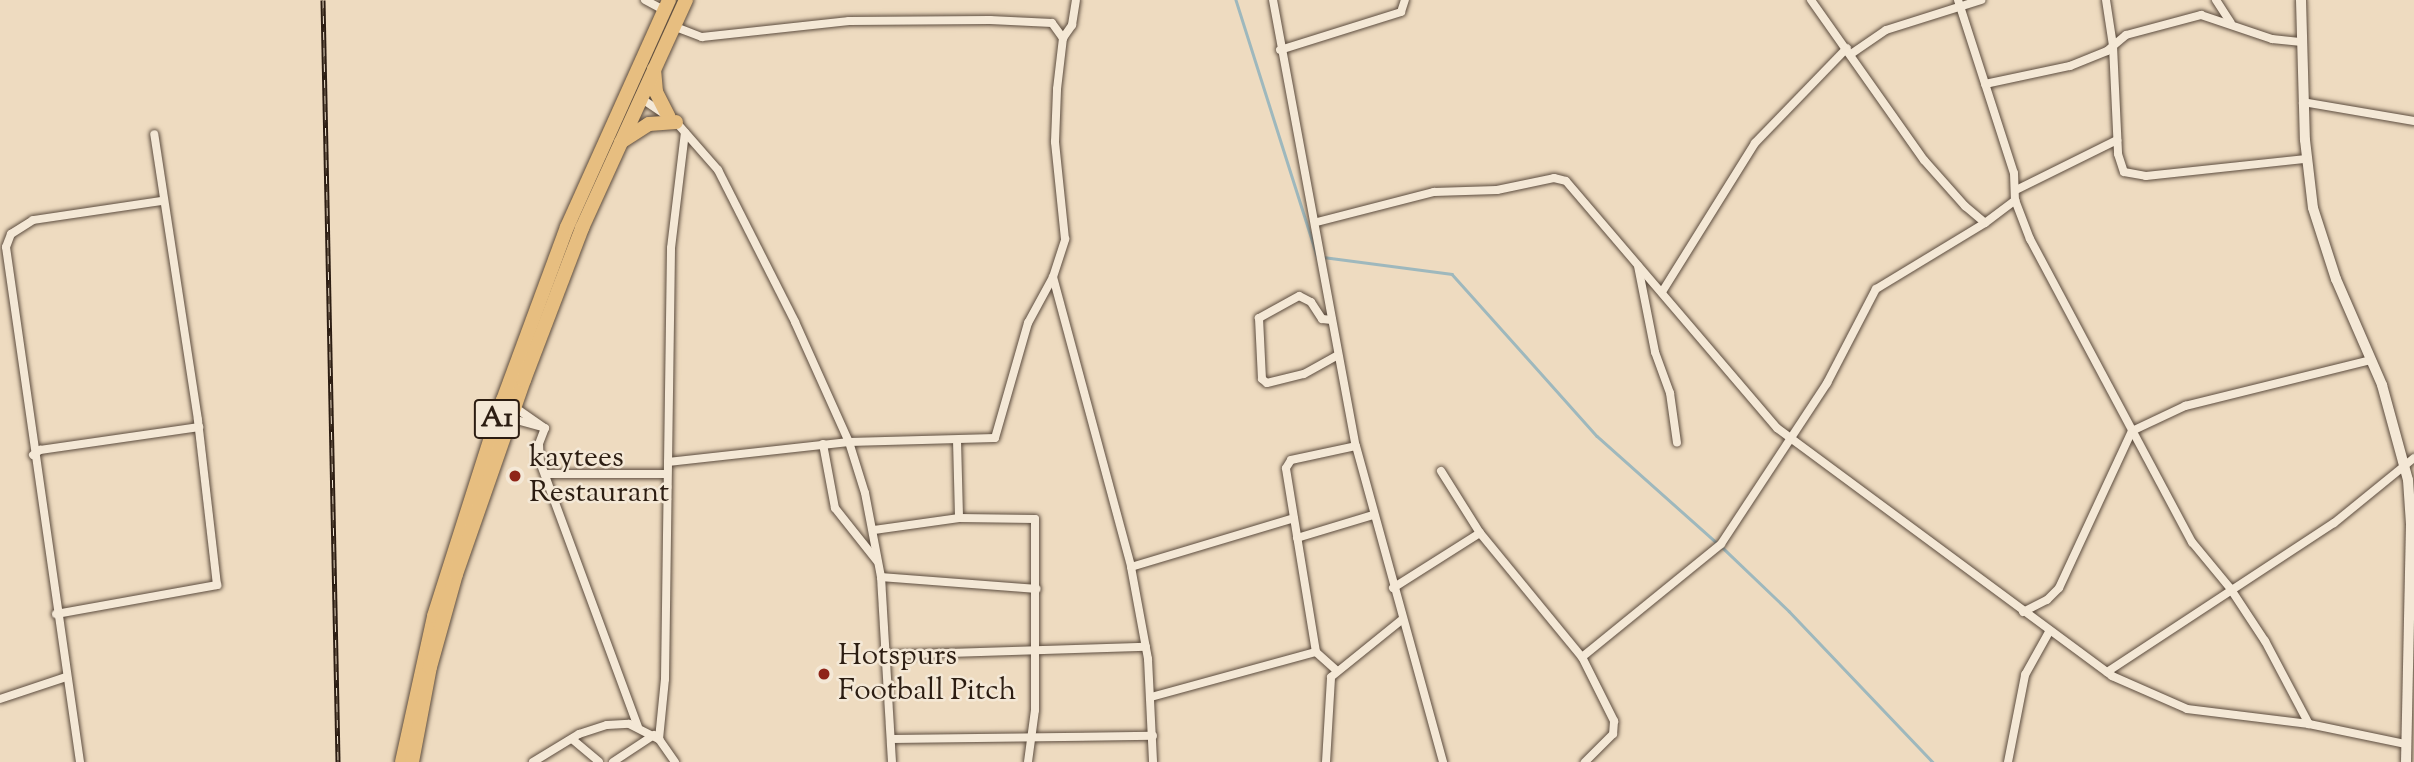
<!DOCTYPE html>
<style>
body{margin:0}
#map{position:relative;width:2414px;height:762px;overflow:hidden;background:#eedbc0;font-family:"Sorts Mill Goudy",serif}
div>[style]{position:absolute}
[style*='--x']{left:calc(var(--x)*1px);top:calc(var(--y)*1px);width:calc(var(--w)*1px);rotate:calc(var(--a)*1deg)}
.stream>*{height:2.5px;margin:-1.25px;padding:0 1.25px;transform-origin:1.25px;border-radius:1.25px;background:#9eb8bd}
.roads{filter:drop-shadow(0 0 2px #5c4c3e) drop-shadow(0 0 2px #5c4c3e)}
.minor>*{height:8px;margin:-4px;padding:0 4px;transform-origin:4px;border-radius:4px;background:#f4e8d6}
.tertiary>*{height:10px;margin:-5px;padding:0 5px;transform-origin:5px;border-radius:5px;background:#f4e8d6}
.trunk>*{height:14px;margin:-7px;padding:0 7px;transform-origin:7px;border-radius:7px;background:#e7be80}
.rail>*{height:5px;margin-top:-2.5px;transform-origin:0;background:repeating-linear-gradient(90deg,#f4e8d6 0 8px,#2c1d12 0 16px);box-sizing:border-box;border-block:2px solid #2c1d12}
.dots>*{width:19px;height:19px;translate:-50% -50%;box-sizing:border-box;border:4px solid #f4e8d6;border-radius:50%}
span{translate:-50% -50%;white-space:nowrap;text-align:center;line-height:1.15;-webkit-text-stroke:5px #f4e8d6;paint-order:stroke}
.shield-label span{padding:2px 5px;background:#f4e8d6;border:2px solid;border-radius:5px;-webkit-text-stroke-width:0}
.shield-label{font-size:28px;color:#2c1d12;font-weight:700}
.poi-label{font-size:30px;color:#2c1d12}
.left{translate:0 -50%;text-align:left}
</style>
<div id="map">
<div class="stream">
<div style="--x:1236;--y:0;--w:269;--a:72.4"></div>
<div style="--x:1323;--y:257;--w:130;--a:7.5"></div>
<div style="--x:1452;--y:274;--w:217;--a:48.2"></div>
<div style="--x:1597;--y:436;--w:161;--a:41.7"></div>
<div style="--x:1722;--y:547;--w:93;--a:43.7"></div>
<div style="--x:1789;--y:611;--w:209;--a:46.4"></div>
</div>
<div class="roads">
<div class="minor">
<div style="--x:645;--y:0;--w:21;--a:28"></div>
<div style="--x:1273;--y:0;--w:454;--a:79.5"></div>
<div style="--x:1356;--y:446;--w:328;--a:74.6"></div>
<div style="--x:1811;--y:0;--w:196;--a:54.8"></div>
<div style="--x:1924;--y:160;--w:62;--a:48.3"></div>
<div style="--x:1965;--y:206;--w:26;--a:40"></div>
<div style="--x:1985;--y:223;--w:38;--a:-37"></div>
<div style="--x:1958;--y:0;--w:182;--a:72.1"></div>
<div style="--x:2014;--y:173;--w:27;--a:88"></div>
<div style="--x:2015;--y:200;--w:42;--a:69"></div>
<div style="--x:2030;--y:239;--w:344;--a:61.9"></div>
<div style="--x:2192;--y:542;--w:60;--a:50.4"></div>
<div style="--x:2230;--y:588;--w:64;--a:56.6"></div>
<div style="--x:2265;--y:641;--w:94;--a:62.1"></div>
<div style="--x:2106;--y:0;--w:47;--a:81.3"></div>
<div style="--x:2113;--y:46;--w:108;--a:87.3"></div>
<div style="--x:2118;--y:154;--w:19;--a:72"></div>
<div style="--x:2124;--y:172;--w:22;--a:10"></div>
<div style="--x:2146;--y:176;--w:161;--a:-6.1"></div>
<div style="--x:2216;--y:0;--w:27;--a:57"></div>
<div style="--x:673;--y:26;--w:31;--a:21"></div>
<div style="--x:702;--y:37;--w:148;--a:-6.2"></div>
<div style="--x:849;--y:21;--w:141;--a:-0.4"></div>
<div style="--x:990;--y:20;--w:62;--a:2.8"></div>
<div style="--x:1052;--y:23;--w:19;--a:54"></div>
<div style="--x:1280;--y:50;--w:127;--a:-17.4"></div>
<div style="--x:1401;--y:12;--w:13;--a:-72"></div>
<div style="--x:1851;--y:54;--w:42;--a:-34.4"></div>
<div style="--x:1886;--y:30;--w:100;--a:-17.5"></div>
<div style="--x:1985;--y:84;--w:87;--a:-12"></div>
<div style="--x:2070;--y:66;--w:40;--a:-22"></div>
<div style="--x:2107;--y:51;--w:25;--a:-40"></div>
<div style="--x:2126;--y:35;--w:78;--a:-14.9"></div>
<div style="--x:2201;--y:15;--w:75;--a:18.7"></div>
<div style="--x:2272;--y:39;--w:30;--a:6"></div>
<div style="--x:639;--y:97;--w:45;--a:34"></div>
<div style="--x:676;--y:122;--w:64;--a:48.8"></div>
<div style="--x:718;--y:170;--w:170;--a:63.1"></div>
<div style="--x:795;--y:322;--w:132;--a:65.8"></div>
<div style="--x:849;--y:442;--w:53;--a:72.6"></div>
<div style="--x:865;--y:493;--w:86;--a:79.2"></div>
<div style="--x:881;--y:577;--w:185;--a:86.6"></div>
<div style="--x:2303;--y:102;--w:113;--a:9.7"></div>
<div style="--x:2016;--y:190;--w:113;--a:-26.3"></div>
<div style="--x:1317;--y:222;--w:121;--a:-14.4"></div>
<div style="--x:1434;--y:192;--w:63;--a:-1.8"></div>
<div style="--x:1497;--y:190;--w:58;--a:-11.9"></div>
<div style="--x:1554;--y:178;--w:12;--a:14"></div>
<div style="--x:1566;--y:181;--w:325;--a:49.5"></div>
<div style="--x:1777;--y:428;--w:417;--a:36.5"></div>
<div style="--x:2112;--y:676;--w:82;--a:23.7"></div>
<div style="--x:2187;--y:709;--w:123;--a:7"></div>
<div style="--x:2309;--y:724;--w:99;--a:11.7"></div>
<div style="--x:1638;--y:266;--w:88;--a:78.8"></div>
<div style="--x:1655;--y:352;--w:44;--a:69.9"></div>
<div style="--x:1670;--y:393;--w:50;--a:82"></div>
<div style="--x:1053;--y:277;--w:300;--a:74.9"></div>
<div style="--x:1131;--y:567;--w:94;--a:79.5"></div>
<div style="--x:1148;--y:659;--w:103;--a:87.2"></div>
<div style="--x:1662;--y:292;--w:176;--a:-58"></div>
<div style="--x:1755;--y:143;--w:132;--a:-45.9"></div>
<div style="--x:1332;--y:320;--w:10;--a:-174"></div>
<div style="--x:1322;--y:319;--w:20;--a:-123"></div>
<div style="--x:1311;--y:302;--w:13;--a:-153"></div>
<div style="--x:1299;--y:296;--w:46;--a:151.2"></div>
<div style="--x:1259;--y:318;--w:61;--a:87.2"></div>
<div style="--x:1262;--y:379;--w:6;--a:39"></div>
<div style="--x:1267;--y:383;--w:38;--a:-14"></div>
<div style="--x:1304;--y:374;--w:39;--a:-29"></div>
<div style="--x:513;--y:406;--w:39;--a:35"></div>
<div style="--x:545;--y:428;--w:17;--a:111"></div>
<div style="--x:539;--y:444;--w:18;--a:87"></div>
<div style="--x:540;--y:462;--w:283;--a:69.7"></div>
<div style="--x:509;--y:418;--w:34;--a:15"></div>
<div style="--x:957;--y:440;--w:78;--a:88.5"></div>
<div style="--x:823;--y:444;--w:65;--a:79.4"></div>
<div style="--x:835;--y:508;--w:68;--a:51.6"></div>
<div style="--x:33;--y:455;--w:9;--a:-36"></div>
<div style="--x:40;--y:450;--w:161;--a:-8.2"></div>
<div style="--x:668;--y:462;--w:182;--a:-6.3"></div>
<div style="--x:849;--y:442;--w:146;--a:-1.6"></div>
<div style="--x:995;--y:438;--w:120;--a:-74"></div>
<div style="--x:1028;--y:323;--w:52;--a:-61.5"></div>
<div style="--x:1053;--y:277;--w:40;--a:-72"></div>
<div style="--x:1065;--y:239;--w:98;--a:-95.9"></div>
<div style="--x:1055;--y:142;--w:53;--a:-87.8"></div>
<div style="--x:1057;--y:89;--w:51;--a:-83.3"></div>
<div style="--x:1063;--y:38;--w:16;--a:-55"></div>
<div style="--x:1072;--y:25;--w:25;--a:-81"></div>
<div style="--x:1441;--y:471;--w:73;--a:57.8"></div>
<div style="--x:1480;--y:533;--w:161;--a:50.6"></div>
<div style="--x:1582;--y:657;--w:72;--a:63.4"></div>
<div style="--x:1614;--y:721;--w:13;--a:94"></div>
<div style="--x:1613;--y:734;--w:40;--a:135"></div>
<div style="--x:545;--y:474;--w:121;--a:0"></div>
<div style="--x:874;--y:530;--w:86;--a:-8"></div>
<div style="--x:959;--y:518;--w:76;--a:0.8"></div>
<div style="--x:1035;--y:519;--w:191;--a:90"></div>
<div style="--x:1035;--y:710;--w:52;--a:97.7"></div>
<div style="--x:1297;--y:538;--w:79;--a:-16.8"></div>
<div style="--x:1131;--y:567;--w:170;--a:-16.7"></div>
<div style="--x:881;--y:577;--w:156;--a:4.4"></div>
<div style="--x:1393;--y:588;--w:103;--a:-32.3"></div>
<div style="--x:2023;--y:612;--w:27;--a:-27"></div>
<div style="--x:2047;--y:600;--w:17;--a:-45"></div>
<div style="--x:2059;--y:588;--w:173;--a:-65.1"></div>
<div style="--x:2132;--y:431;--w:59;--a:-25.3"></div>
<div style="--x:2185;--y:406;--w:192;--a:-13.9"></div>
<div style="--x:56;--y:614;--w:164;--a:-10.2"></div>
<div style="--x:217;--y:585;--w:166;--a:-96.6"></div>
<div style="--x:198;--y:420;--w:289;--a:-98.7"></div>
<div style="--x:886;--y:655;--w:260;--a:-1.8"></div>
<div style="--x:1582;--y:657;--w:179;--a:-39.1"></div>
<div style="--x:1721;--y:544;--w:193;--a:-56.6"></div>
<div style="--x:1827;--y:383;--w:106;--a:-62.5"></div>
<div style="--x:1876;--y:289;--w:127;--a:-31.2"></div>
<div style="--x:1336;--y:670;--w:27;--a:-138"></div>
<div style="--x:1316;--y:652;--w:186;--a:-99.3"></div>
<div style="--x:1286;--y:468;--w:9;--a:-58"></div>
<div style="--x:1291;--y:460;--w:66;--a:-12.2"></div>
<div style="--x:2107;--y:672;--w:272;--a:-33.3"></div>
<div style="--x:2334;--y:523;--w:103;--a:-39.1"></div>
<div style="--x:1151;--y:697;--w:171;--a:-15.3"></div>
<div style="--x:0;--y:699;--w:70;--a:-18.4"></div>
<div style="--x:572;--y:739;--w:35;--a:40"></div>
<div style="--x:891;--y:739;--w:262;--a:-0.7"></div>
<div style="--x:80;--y:762;--w:520;--a:-98.18"></div>
<div style="--x:6;--y:247;--w:14;--a:-69"></div>
<div style="--x:11;--y:234;--w:26;--a:-32"></div>
<div style="--x:33;--y:220;--w:129;--a:-8.4"></div>
<div style="--x:533;--y:762;--w:54;--a:-31.3"></div>
<div style="--x:579;--y:734;--w:29;--a:-18"></div>
<div style="--x:607;--y:725;--w:22;--a:-3"></div>
<div style="--x:629;--y:724;--w:34;--a:27"></div>
<div style="--x:613;--y:762;--w:49;--a:-33.4"></div>
<div style="--x:675;--y:762;--w:28;--a:-125"></div>
<div style="--x:659;--y:739;--w:60;--a:-84.3"></div>
<div style="--x:665;--y:679;--w:431;--a:-89.2"></div>
<div style="--x:671;--y:248;--w:116;--a:-83.1"></div>
<div style="--x:1326;--y:762;--w:85;--a:-86.6"></div>
<div style="--x:1331;--y:677;--w:92;--a:-38.9"></div>
<div style="--x:2008;--y:762;--w:89;--a:-78.9"></div>
<div style="--x:2025;--y:675;--w:51;--a:-60.9"></div>
</div>
<div class="tertiary">
<div style="--x:2301;--y:0;--w:140;--a:88.4"></div>
<div style="--x:2305;--y:140;--w:68;--a:83.3"></div>
<div style="--x:2313;--y:208;--w:75;--a:72.1"></div>
<div style="--x:2336;--y:279;--w:116;--a:66.5"></div>
<div style="--x:2382;--y:385;--w:98;--a:74.7"></div>
<div style="--x:2408;--y:480;--w:44;--a:86.1"></div>
<div style="--x:2411;--y:524;--w:238;--a:91.2"></div>
</div>
<div class="trunk">
<div style="--x:654;--y:69;--w:23;--a:85"></div>
<div style="--x:656;--y:92;--w:28;--a:63"></div>
<div style="--x:621;--y:142;--w:33;--a:-33"></div>
<div style="--x:649;--y:124;--w:27;--a:-4"></div>
<div style="--x:402;--y:762;--w:149;--a:-77.6"></div>
<div style="--x:434;--y:616;--w:227;--a:-72.3"></div>
<div style="--x:503;--y:400;--w:184;--a:-69.7"></div>
<div style="--x:567;--y:227;--w:249;--a:-65.8"></div>
<div style="--x:412;--y:762;--w:97;--a:-79.3"></div>
<div style="--x:430;--y:667;--w:97;--a:-74.4"></div>
<div style="--x:456;--y:574;--w:206;--a:-70.7"></div>
<div style="--x:524;--y:380;--w:163;--a:-69.1"></div>
<div style="--x:582;--y:228;--w:251;--a:-65.5"></div>
</div>
</div>
<div class="rail">
<div style="--x:323;--y:0;--w:762;--a:88.87"></div>
</div>
<div class="dots">
<div style="left:515px;top:476px;background:#8f2418"></div>
<div style="left:824px;top:674px;background:#8f2418"></div>
</div>
<div class="shield-label">
<span style="left:497px;top:419px">A1</span>
</div>
<div class="poi-label">
<span class="left" style="left:529px;top:476px">kaytees<br>Restaurant</span>
<span class="left" style="left:838px;top:674px">Hotspurs<br>Football Pitch</span>
</div>
</div>
